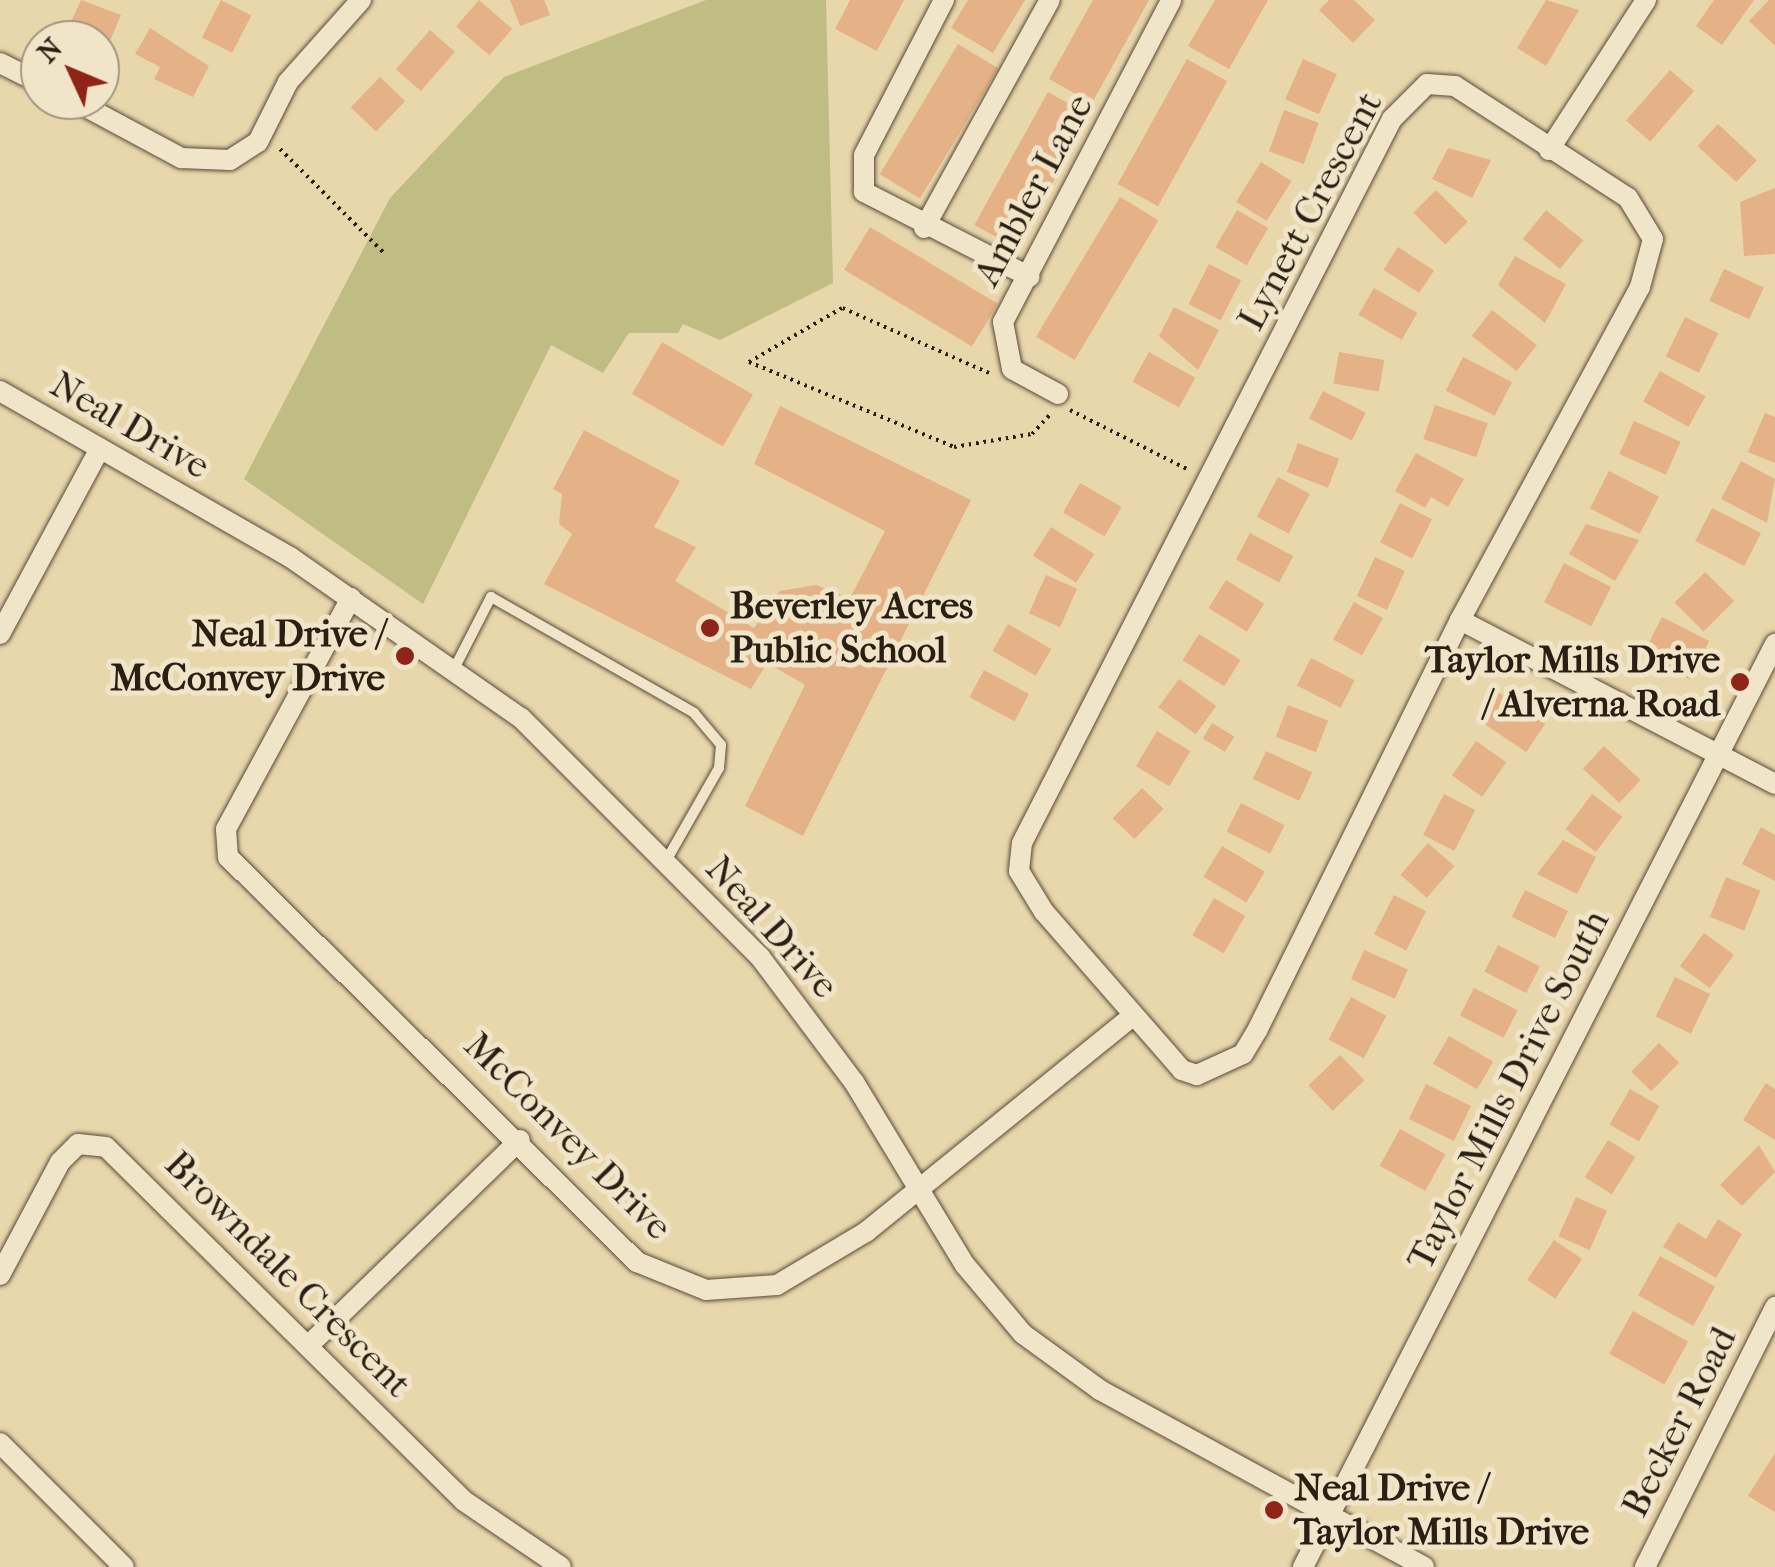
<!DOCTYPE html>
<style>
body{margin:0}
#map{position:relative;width:1775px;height:1567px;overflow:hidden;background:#e9d7ac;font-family:"IM FELL French Canon",serif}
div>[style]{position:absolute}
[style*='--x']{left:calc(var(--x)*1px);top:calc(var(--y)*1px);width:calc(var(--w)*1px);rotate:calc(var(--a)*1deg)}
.green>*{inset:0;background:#bfbc84}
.building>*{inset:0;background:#e5b186;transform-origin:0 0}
.path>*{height:4px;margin-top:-2px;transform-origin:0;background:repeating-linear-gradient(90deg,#2b1e12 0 2.5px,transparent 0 7.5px)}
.roads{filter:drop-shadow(0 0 2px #5a4c38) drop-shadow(0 0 2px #5a4c38)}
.service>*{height:10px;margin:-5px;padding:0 5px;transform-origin:5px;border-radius:5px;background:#f1e5c9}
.minor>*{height:20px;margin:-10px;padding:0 10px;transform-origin:10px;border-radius:10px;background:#f1e5c9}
.dots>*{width:28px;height:28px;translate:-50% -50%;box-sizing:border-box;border:5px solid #f1e5c9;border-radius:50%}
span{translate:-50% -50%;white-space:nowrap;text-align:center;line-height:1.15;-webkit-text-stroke:10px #f1e5c9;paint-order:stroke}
.street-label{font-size:38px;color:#2b1e12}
.poi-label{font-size:38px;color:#2b1e12;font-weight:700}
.left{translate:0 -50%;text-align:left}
.right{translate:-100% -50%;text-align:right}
.north{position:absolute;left:20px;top:20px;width:100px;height:100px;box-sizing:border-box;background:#f1e5c9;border:2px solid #a29580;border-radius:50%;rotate:314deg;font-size:28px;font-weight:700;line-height:40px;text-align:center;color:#2b1e12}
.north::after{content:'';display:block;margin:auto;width:35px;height:45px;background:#8f2418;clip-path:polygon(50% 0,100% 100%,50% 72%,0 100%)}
</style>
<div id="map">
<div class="green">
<div style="clip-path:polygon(706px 0,826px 0,833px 283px,720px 340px,683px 324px,678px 333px,629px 333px,603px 373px,551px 345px,423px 604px,244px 479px,390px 198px,504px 77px)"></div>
</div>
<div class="building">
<div style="clip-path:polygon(81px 0,121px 15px,105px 53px,100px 40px,65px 35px)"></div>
<div style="left:221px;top:0;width:34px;height:42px;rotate:27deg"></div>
<div style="left:479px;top:0;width:44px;height:35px;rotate:41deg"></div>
<div style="clip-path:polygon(510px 0,544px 0,550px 15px,520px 26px)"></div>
<div style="clip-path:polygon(850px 0,904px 0,877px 51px,835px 29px)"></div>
<div style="clip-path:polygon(968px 0,1025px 0,993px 53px,951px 28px)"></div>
<div style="clip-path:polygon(1093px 0,1149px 0,1092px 103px,1049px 79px)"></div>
<div style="clip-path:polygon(1215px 0,1268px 0,1229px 69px,1188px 46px)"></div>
<div style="clip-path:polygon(1329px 0,1354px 0,1375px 20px,1353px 43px,1319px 10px)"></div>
<div style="clip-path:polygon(1546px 0,1579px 10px,1546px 66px,1517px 48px)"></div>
<div style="clip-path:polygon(1714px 0,1754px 0,1722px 45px,1696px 26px)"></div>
<div style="clip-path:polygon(1769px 0,1775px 0,1775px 46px,1749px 21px)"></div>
<div style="clip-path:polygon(150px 28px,209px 66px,193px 97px,154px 79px,160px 67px,135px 54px)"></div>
<div style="left:430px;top:30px;width:33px;height:52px;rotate:41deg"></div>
<div style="left:958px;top:44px;width:47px;height:152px;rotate:31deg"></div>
<div style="left:1187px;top:59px;width:46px;height:143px;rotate:29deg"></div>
<div style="left:1303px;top:59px;width:37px;height:44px;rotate:24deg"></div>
<div style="left:1670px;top:70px;width:32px;height:67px;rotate:41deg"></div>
<div style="left:380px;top:77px;width:35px;height:42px;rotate:44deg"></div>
<div style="left:1048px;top:92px;width:48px;height:152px;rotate:29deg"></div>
<div style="left:1284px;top:110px;width:37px;height:44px;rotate:20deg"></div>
<div style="left:1718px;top:124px;width:53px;height:30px;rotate:43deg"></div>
<div style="clip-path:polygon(1448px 148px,1491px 160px,1472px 198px,1432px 179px)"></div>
<div style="left:1261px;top:162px;width:36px;height:47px;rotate:32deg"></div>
<div style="clip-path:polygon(1775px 188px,1775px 254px,1744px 256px,1740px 202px)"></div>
<div style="left:1436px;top:190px;width:45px;height:32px;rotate:45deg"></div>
<div style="left:1120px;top:197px;width:45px;height:163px;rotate:31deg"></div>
<div style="left:1237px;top:210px;width:36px;height:43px;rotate:30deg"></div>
<div style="left:1546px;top:210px;width:48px;height:37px;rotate:39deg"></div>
<div style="left:870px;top:227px;width:149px;height:50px;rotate:31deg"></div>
<div style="left:1398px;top:247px;width:43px;height:27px;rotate:33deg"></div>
<div style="clip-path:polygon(1515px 256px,1566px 284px,1545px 323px,1498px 285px)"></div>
<div style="left:1209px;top:264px;width:36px;height:45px;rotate:27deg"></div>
<div style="left:1724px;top:269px;width:44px;height:35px;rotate:25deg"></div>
<div style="left:1374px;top:288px;width:50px;height:31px;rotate:30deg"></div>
<div style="clip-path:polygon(1174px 307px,1219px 330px,1198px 370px,1159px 336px)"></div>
<div style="left:1492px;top:310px;width:57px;height:33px;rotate:38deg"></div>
<div style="left:1685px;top:317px;width:37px;height:44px;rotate:26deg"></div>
<div style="left:662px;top:342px;width:105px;height:60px;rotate:30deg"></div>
<div style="left:1149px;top:352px;width:53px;height:34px;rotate:29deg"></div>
<div style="left:1339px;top:352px;width:46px;height:32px;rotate:10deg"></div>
<div style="left:1463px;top:357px;width:55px;height:38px;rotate:27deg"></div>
<div style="left:1660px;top:371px;width:52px;height:35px;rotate:29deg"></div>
<div style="left:1323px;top:391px;width:48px;height:31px;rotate:27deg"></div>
<div style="left:1435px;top:405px;width:56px;height:36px;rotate:19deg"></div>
<div style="clip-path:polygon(780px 406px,971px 500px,803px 836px,745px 806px,805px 685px,767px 663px,751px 689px,544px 584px,572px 534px,559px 524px,562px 494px,553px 489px,584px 430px,680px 481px,654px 527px,696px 547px,675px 581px,754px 628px,780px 591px,816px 585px,850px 598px,885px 531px,754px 464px)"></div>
<div style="clip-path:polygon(1765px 413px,1775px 417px,1775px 463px,1748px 452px)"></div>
<div style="left:1634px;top:421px;width:51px;height:36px;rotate:24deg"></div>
<div style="left:1298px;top:443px;width:44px;height:31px;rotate:21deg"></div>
<div style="clip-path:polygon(1416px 453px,1464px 479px,1448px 507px,1431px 497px,1425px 508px,1395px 491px)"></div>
<div style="clip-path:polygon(1741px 461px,1775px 479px,1767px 523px,1721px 499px)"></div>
<div style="left:1609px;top:471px;width:56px;height:42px;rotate:27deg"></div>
<div style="left:1278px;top:477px;width:36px;height:45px;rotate:28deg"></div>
<div style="left:1080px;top:483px;width:48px;height:34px;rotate:30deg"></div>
<div style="left:1400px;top:503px;width:36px;height:44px;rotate:27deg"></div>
<div style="left:1712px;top:508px;width:55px;height:37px;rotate:27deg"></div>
<div style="clip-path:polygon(1586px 524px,1639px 540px,1615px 581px,1569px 554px)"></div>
<div style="left:1051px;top:527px;width:51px;height:34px;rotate:32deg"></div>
<div style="left:1250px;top:533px;width:49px;height:30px;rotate:28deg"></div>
<div style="left:1375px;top:557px;width:33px;height:43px;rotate:25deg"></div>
<div style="left:1564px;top:563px;width:53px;height:44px;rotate:27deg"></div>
<div style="left:1705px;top:572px;width:41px;height:43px;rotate:45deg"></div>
<div style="left:1046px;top:575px;width:34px;height:42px;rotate:24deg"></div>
<div style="left:1226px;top:580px;width:45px;height:33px;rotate:32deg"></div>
<div style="left:1354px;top:602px;width:33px;height:43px;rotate:29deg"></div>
<div style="left:1662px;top:617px;width:53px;height:43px;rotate:27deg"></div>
<div style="left:1008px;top:624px;width:50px;height:31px;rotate:30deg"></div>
<div style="left:1199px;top:634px;width:49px;height:31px;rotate:32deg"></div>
<div style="left:1311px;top:658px;width:49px;height:31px;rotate:27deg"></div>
<div style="left:984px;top:670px;width:51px;height:31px;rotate:28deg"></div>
<div style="left:1179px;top:679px;width:46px;height:35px;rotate:36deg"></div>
<div style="left:1498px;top:692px;width:57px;height:34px;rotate:34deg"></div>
<div style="left:1288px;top:705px;width:43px;height:34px;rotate:21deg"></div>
<div style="left:1212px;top:723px;width:26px;height:18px;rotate:31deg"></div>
<div style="left:1157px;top:731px;width:39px;height:41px;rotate:31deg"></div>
<div style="left:1476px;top:741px;width:37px;height:42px;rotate:35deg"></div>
<div style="left:1604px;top:746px;width:50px;height:31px;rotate:43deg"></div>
<div style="left:1266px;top:751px;width:51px;height:31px;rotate:25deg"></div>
<div style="left:1142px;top:788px;width:30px;height:42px;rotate:44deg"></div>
<div style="left:1444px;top:794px;width:35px;height:46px;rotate:27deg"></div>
<div style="left:1592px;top:794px;width:38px;height:44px;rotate:37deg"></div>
<div style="left:1241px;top:803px;width:49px;height:32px;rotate:27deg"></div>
<div style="clip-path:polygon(1761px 827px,1775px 835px,1775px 881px,1742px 864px)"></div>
<div style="clip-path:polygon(1563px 840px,1596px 857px,1577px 894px,1537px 874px)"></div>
<div style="left:1428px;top:843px;width:35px;height:42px;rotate:41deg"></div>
<div style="left:1222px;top:846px;width:50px;height:36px;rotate:31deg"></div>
<div style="left:1726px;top:877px;width:37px;height:43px;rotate:22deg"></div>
<div style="left:1525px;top:890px;width:48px;height:30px;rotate:26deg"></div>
<div style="left:1394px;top:895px;width:36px;height:44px;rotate:27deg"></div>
<div style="left:1214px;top:898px;width:36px;height:43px;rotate:30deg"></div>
<div style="left:1704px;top:933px;width:37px;height:41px;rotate:36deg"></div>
<div style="left:1498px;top:945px;width:47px;height:30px;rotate:27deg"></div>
<div style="left:1364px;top:950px;width:48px;height:32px;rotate:24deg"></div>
<div style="left:1675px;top:977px;width:39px;height:44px;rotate:26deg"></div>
<div style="left:1474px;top:988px;width:49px;height:31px;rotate:27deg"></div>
<div style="left:1351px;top:997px;width:40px;height:48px;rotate:28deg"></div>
<div style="left:1449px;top:1036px;width:51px;height:32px;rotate:30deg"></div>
<div style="left:1659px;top:1043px;width:28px;height:40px;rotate:44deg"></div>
<div style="left:1340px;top:1055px;width:35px;height:44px;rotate:46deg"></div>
<div style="clip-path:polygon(1766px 1083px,1775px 1089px,1775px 1140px,1743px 1120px)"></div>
<div style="left:1426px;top:1084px;width:50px;height:39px;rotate:26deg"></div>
<div style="left:1630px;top:1089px;width:34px;height:41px;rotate:30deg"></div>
<div style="left:1400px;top:1129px;width:52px;height:42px;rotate:29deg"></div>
<div style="left:1608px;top:1140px;width:32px;height:44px;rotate:32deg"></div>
<div style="clip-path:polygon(1759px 1145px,1775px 1172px,1742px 1206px,1720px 1185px)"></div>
<div style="left:1576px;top:1197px;width:34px;height:43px;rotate:24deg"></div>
<div style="clip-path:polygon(1718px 1219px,1742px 1234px,1716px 1278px,1663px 1247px,1678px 1222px,1706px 1239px)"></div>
<div style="left:1554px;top:1240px;width:34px;height:48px;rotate:34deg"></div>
<div style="left:1660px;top:1256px;width:63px;height:45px;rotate:29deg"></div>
<div style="left:1633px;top:1311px;width:63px;height:49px;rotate:29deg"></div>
<div style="clip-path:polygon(1775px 1453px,1775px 1512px,1748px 1496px)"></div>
</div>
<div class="path">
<div style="--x:280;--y:149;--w:146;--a:45"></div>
<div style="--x:989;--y:373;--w:161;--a:-156.1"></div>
<div style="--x:842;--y:308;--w:108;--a:149.9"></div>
<div style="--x:749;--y:362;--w:222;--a:22.5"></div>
<div style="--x:954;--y:447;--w:79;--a:-9.5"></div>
<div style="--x:1032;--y:434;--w:26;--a:-47"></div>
<div style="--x:1070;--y:410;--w:131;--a:26.8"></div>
</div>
<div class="roads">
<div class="service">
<div style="--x:455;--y:667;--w:79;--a:-62.8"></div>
<div style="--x:491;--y:597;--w:234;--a:29.7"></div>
<div style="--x:694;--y:713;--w:42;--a:49.8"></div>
<div style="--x:721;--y:745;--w:23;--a:95"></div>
<div style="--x:719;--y:768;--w:107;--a:119.7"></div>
</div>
<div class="minor">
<div style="--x:944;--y:0;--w:174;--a:117.3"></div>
<div style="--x:864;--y:155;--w:37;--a:90"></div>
<div style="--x:864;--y:192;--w:186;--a:27.1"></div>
<div style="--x:0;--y:63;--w:45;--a:26.6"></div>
<div style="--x:1427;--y:84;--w:28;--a:4"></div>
<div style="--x:1455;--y:86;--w:206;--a:32.9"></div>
<div style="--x:1628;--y:198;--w:48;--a:58.6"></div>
<div style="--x:1653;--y:239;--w:50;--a:105.2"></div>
<div style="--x:1640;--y:287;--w:379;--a:118.4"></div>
<div style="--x:1460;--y:620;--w:456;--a:116.3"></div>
<div style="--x:1258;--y:1029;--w:29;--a:121"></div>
<div style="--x:1243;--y:1054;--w:51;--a:155.5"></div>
<div style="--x:1197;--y:1075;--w:16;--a:-162"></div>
<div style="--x:1182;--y:1070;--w:210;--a:-131.1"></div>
<div style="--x:1044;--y:912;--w:48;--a:-121.4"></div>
<div style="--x:1019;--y:871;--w:28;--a:-84"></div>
<div style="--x:1022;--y:843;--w:813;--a:-62.93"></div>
<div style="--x:1392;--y:119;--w:49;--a:-45"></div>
<div style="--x:73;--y:100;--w:123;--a:28.2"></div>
<div style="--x:181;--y:158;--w:49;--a:2.3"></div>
<div style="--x:230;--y:160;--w:33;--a:-33"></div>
<div style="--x:258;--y:142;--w:67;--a:-63.4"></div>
<div style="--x:288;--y:82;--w:110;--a:-48.3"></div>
<div style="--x:1549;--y:150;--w:179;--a:-57.1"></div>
<div style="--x:924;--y:228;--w:260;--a:-61.1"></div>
<div style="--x:0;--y:391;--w:334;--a:29.8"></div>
<div style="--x:290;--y:557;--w:282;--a:34.9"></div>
<div style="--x:521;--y:718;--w:338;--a:45"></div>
<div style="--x:760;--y:957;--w:156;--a:53.1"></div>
<div style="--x:854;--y:1082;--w:214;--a:58.8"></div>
<div style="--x:965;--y:1265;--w:90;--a:50"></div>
<div style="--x:1023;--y:1334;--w:95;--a:36"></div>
<div style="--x:1100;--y:1390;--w:369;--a:28.6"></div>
<div style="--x:1058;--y:394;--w:52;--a:-151.5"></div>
<div style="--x:1012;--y:369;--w:48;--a:-100.8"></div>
<div style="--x:1003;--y:322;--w:363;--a:-62.4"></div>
<div style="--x:351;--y:598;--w:263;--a:118.4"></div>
<div style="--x:226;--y:829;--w:28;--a:86"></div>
<div style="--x:228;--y:857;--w:576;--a:44.72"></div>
<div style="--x:637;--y:1262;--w:74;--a:22.1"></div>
<div style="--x:706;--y:1290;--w:71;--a:-4"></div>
<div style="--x:777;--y:1285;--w:104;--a:-30.8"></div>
<div style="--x:866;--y:1232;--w:343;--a:-39"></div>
<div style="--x:1460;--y:620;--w:355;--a:27.5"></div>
<div style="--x:0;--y:634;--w:211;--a:-61.7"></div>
<div style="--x:0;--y:1275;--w:128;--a:-62"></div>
<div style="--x:60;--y:1162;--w:25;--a:-45"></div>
<div style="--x:78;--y:1144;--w:28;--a:6"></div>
<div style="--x:106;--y:1147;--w:503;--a:44.68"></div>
<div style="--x:464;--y:1501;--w:117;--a:34.2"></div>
<div style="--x:309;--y:1345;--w:294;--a:-44.2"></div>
<div style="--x:0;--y:1443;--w:175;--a:45"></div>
<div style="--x:1303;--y:1567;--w:1037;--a:-62.92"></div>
<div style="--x:1645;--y:1567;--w:291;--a:-63.4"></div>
</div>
</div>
<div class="dots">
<div style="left:710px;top:628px;background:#8f2418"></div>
<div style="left:405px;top:656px;background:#8f2418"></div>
<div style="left:1740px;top:682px;background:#8f2418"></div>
<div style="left:1274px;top:1510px;background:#8f2418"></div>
</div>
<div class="street-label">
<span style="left:1033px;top:190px;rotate:-62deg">Ambler Lane</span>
<span style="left:1310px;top:211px;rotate:-62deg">Lynett Crescent</span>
<span style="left:130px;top:425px;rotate:30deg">Neal Drive</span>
<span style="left:772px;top:927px;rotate:48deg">Neal Drive</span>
<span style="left:1508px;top:1090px;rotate:-63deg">Taylor Mills Drive South</span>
<span style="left:568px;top:1136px;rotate:45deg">McConvey Drive</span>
<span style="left:288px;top:1274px;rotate:45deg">Browndale Crescent</span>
<span style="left:1679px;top:1422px;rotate:-63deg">Becker Road</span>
</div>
<div class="poi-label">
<span class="left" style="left:730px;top:628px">Beverley Acres<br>Public School</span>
<span class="right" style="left:385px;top:656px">Neal Drive /<br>McConvey Drive</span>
<span class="right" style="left:1720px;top:682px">Taylor Mills Drive<br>/ Alverna Road</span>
<span class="left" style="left:1294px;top:1510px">Neal Drive /<br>Taylor Mills Drive</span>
</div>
<div class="north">N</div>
</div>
